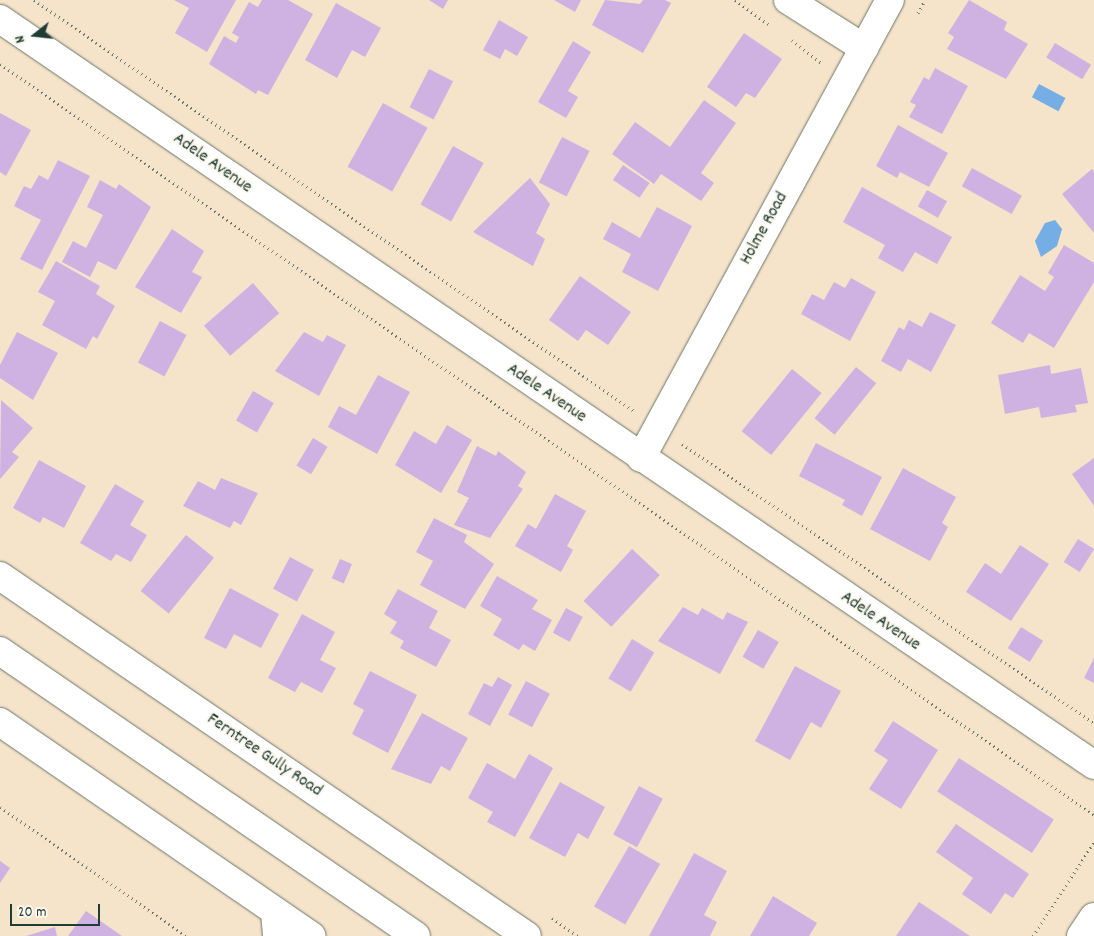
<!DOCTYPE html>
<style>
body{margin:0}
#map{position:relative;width:1094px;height:936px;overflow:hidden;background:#f5e3ca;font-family:Dekko,sans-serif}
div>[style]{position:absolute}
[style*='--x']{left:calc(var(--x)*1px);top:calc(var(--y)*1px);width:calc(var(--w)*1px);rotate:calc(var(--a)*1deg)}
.water>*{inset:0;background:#75aee5;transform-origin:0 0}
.building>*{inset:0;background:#d0b2e2;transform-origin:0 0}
.path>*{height:3px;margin-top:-1.5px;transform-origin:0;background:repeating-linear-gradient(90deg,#6a7768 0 1px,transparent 0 5px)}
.roads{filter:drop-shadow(0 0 1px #6a7768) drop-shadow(0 0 1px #6a7768)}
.minor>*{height:28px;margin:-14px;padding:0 14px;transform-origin:14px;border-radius:14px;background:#fff}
.major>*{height:28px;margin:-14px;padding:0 14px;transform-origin:14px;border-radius:14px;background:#fff}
span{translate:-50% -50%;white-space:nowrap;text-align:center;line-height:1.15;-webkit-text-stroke:4px #fbf7ec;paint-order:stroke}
.street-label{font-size:18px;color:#1f3d34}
.north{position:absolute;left:10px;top:10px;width:50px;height:50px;-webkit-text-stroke:4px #fbf7ec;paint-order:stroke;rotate:254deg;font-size:14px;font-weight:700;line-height:20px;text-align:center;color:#1f3d34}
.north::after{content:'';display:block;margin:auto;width:18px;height:22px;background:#1f3d34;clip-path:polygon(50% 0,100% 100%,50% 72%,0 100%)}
.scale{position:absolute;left:10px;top:904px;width:90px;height:22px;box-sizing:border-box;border:2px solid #1f3d34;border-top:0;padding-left:6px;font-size:15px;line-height:18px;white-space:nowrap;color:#1f3d34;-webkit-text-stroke:4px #fbf7ec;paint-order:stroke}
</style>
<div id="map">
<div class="water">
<div style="left:1039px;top:84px;width:30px;height:15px;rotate:28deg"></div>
<div style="clip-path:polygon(1055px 220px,1062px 229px,1057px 246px,1041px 257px,1035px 241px,1045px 223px)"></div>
</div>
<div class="building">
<div style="clip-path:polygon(174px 0,236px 0,207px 52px,175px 33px,189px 8px)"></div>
<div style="clip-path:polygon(262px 0,288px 0,313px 14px,268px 95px,258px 90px,256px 94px,209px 64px,224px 36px,236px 43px,239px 37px,232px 33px,249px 2px,258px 7px)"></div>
<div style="clip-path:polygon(429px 0,448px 0,443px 9px)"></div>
<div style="clip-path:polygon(554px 0,581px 0,575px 12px)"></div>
<div style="clip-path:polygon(605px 0,640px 4px,643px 0,665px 0,671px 3px,643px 53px,592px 25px)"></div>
<div style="clip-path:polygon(969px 0,1007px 22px,1004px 30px,1028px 44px,1006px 79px,947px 49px,954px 37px,948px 33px)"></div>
<div style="clip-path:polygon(336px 3px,381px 28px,365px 57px,352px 50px,337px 78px,305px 60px)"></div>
<div style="clip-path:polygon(499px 20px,528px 37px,517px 56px,505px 49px,500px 59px,483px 50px)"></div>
<div style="clip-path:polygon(744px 33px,782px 59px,755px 98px,746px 93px,736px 107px,707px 87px)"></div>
<div style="clip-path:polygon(573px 41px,591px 52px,568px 91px,578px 97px,566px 118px,538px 102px)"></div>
<div style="left:1055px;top:43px;width:42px;height:17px;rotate:31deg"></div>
<div style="clip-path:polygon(935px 68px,968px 86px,942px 134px,909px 117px,916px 105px,910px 102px,924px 77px,929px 80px)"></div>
<div style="left:429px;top:69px;width:27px;height:43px;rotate:27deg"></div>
<div style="clip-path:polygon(704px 100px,736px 123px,701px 173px,714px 183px,701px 201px,661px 174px,654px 184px,612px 154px,635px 122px,670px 147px)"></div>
<div style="left:383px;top:103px;width:51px;height:73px;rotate:29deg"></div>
<div style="clip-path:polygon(0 113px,31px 130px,6px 176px,0 172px)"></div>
<div style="clip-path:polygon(898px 125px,948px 153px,929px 187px,900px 172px,897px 178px,876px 166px)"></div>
<div style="left:562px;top:137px;width:31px;height:51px;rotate:27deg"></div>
<div style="left:453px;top:146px;width:35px;height:67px;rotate:29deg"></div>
<div style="clip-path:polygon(58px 160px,90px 176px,42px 270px,20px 259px,41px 220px,14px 206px,24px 186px,31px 189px,39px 175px,48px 180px)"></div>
<div style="left:623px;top:165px;width:32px;height:18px;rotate:34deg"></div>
<div style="left:972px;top:168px;width:57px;height:21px;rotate:29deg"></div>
<div style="clip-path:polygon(1092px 169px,1094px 172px,1094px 233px,1062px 194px)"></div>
<div style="clip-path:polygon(530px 178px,550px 204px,536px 233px,545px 239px,533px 266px,473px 232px)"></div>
<div style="clip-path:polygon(100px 180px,116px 189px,119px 184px,151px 207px,116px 270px,98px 261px,90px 277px,62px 262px,73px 241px,86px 248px,103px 215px,87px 207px)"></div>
<div style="clip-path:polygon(862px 187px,952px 237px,937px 264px,915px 252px,903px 272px,878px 258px,885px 245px,843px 222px)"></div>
<div style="left:927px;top:190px;width:23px;height:19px;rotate:29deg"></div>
<div style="clip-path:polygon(657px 207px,692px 226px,658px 291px,622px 272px,631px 254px,603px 239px,612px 222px,640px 238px)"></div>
<div style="clip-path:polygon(172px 229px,204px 251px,192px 272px,202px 277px,181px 313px,135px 287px)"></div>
<div style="clip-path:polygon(1064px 245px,1094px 263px,1094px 282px,1054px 348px,1029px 333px,1023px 343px,991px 323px,1020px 275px,1045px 291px,1054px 277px,1048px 273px)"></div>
<div style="clip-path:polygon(56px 261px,100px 286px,96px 294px,115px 306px,97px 339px,93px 336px,86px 349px,42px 325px,55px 301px,38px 292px)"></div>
<div style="clip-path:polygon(580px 276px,631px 312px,608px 345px,586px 330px,578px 341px,549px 320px)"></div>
<div style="clip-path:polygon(851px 278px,876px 292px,850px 341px,801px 314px,812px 294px,824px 300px,834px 282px,845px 288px)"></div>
<div style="left:253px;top:283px;width:40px;height:65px;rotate:49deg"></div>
<div style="clip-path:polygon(930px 312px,956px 325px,931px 372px,908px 359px,901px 372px,881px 361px,899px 327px,904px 330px,909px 320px,922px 327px)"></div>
<div style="left:160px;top:321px;width:30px;height:47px;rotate:28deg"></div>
<div style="clip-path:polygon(17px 332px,58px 353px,33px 400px,0 378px,0 365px)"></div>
<div style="clip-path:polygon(304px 332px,323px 342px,327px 335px,346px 345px,319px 396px,275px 371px)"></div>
<div style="clip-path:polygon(1050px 365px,1051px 374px,1081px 368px,1088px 403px,1075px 405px,1077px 412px,1041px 418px,1039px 407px,1005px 414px,998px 375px)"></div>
<div style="left:856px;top:367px;width:26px;height:66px;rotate:39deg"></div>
<div style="left:792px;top:369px;width:38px;height:80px;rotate:39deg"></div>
<div style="clip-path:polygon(378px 375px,410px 392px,377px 454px,328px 427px,339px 406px,356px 415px)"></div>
<div style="left:253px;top:391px;width:24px;height:34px;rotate:30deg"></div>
<div style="clip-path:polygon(1px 400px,33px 428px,12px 452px,19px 457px,0 479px)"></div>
<div style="clip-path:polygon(447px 425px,472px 440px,441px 493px,395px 465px,414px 431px,436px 444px)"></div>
<div style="left:313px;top:438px;width:17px;height:32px;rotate:31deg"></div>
<div style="clip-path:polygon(816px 443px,882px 477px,862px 516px,842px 505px,845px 500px,799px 476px)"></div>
<div style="clip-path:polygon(477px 446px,496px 456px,498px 451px,526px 472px,518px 486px,523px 489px,490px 538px,454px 525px,469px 498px,457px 492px)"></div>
<div style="clip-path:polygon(1094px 458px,1094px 506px,1072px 474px)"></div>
<div style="clip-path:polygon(39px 460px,86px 486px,64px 528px,43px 517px,40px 523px,13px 508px)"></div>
<div style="clip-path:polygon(903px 468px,956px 497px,942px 523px,948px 527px,930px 561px,870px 529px)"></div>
<div style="clip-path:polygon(221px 478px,258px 493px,241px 525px,234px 521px,230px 528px,183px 506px,198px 481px,215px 490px)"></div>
<div style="clip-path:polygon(115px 484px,144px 501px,130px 525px,147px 535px,131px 562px,116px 554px,111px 561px,80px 543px)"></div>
<div style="clip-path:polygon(555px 494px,586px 511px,567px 546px,573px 550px,561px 572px,515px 546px,528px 524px,536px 529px)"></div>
<div style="clip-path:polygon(434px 518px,467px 535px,464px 542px,494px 564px,465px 609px,420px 585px,433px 561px,416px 552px)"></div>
<div style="left:186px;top:535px;width:36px;height:72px;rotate:39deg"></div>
<div style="left:1078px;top:539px;width:19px;height:27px;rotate:32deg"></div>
<div style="clip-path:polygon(1020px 545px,1049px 564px,1011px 621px,966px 592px,985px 563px,1001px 574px)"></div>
<div style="left:632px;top:549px;width:38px;height:71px;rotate:43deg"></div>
<div style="left:290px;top:557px;width:27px;height:36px;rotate:28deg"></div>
<div style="left:340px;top:559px;width:13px;height:21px;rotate:23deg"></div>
<div style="clip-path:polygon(497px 576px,538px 600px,532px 609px,552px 620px,535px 651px,523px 644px,519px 650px,493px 635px,502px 619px,480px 606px)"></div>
<div style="clip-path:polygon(230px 588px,279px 614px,261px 648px,234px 634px,226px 649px,204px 638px)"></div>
<div style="clip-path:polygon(398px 589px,438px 611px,429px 628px,451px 640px,436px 667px,400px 648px,404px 641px,390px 633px,397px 622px,384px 614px)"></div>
<div style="clip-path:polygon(683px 607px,698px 615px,702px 608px,723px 620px,727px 612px,748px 622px,720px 674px,658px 641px)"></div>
<div style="left:566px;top:608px;width:19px;height:28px;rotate:28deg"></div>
<div style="clip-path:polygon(302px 614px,335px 632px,320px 660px,336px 668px,322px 693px,301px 682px,295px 692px,268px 678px)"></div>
<div style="left:1021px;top:627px;width:26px;height:25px;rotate:32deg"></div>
<div style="left:758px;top:630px;width:24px;height:31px;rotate:30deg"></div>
<div style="left:632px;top:639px;width:26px;height:46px;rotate:31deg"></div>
<div style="clip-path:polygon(1094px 658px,1094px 683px,1084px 678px)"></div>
<div style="clip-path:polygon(795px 666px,841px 691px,821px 728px,811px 722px,790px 760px,755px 741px)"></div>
<div style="clip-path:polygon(370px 671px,417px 695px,388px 753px,352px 734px,364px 710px,353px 704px)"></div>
<div style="clip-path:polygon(498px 677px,512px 685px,490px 726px,468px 714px,484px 683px,492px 687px)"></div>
<div style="left:526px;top:681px;width:27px;height:38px;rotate:28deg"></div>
<div style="clip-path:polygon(422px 713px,468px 738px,450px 771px,441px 766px,431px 784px,391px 769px)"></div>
<div style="clip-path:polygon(893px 721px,938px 750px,901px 809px,869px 789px,888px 760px,874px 751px)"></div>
<div style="clip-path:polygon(529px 754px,553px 768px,515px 837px,487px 822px,493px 812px,468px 798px,487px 763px,515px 779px)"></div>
<div style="left:959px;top:758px;width:113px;height:40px;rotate:33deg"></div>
<div style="clip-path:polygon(560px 782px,605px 807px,588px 839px,578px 833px,565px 857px,529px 838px)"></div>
<div style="left:639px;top:786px;width:27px;height:55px;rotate:28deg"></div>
<div style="clip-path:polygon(956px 824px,1029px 874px,1013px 898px,1005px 893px,991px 914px,962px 894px,973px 878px,936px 852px)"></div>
<div style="left:629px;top:846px;width:36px;height:70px;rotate:30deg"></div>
<div style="clip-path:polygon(694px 853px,727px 871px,704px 915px,717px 922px,710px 936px,649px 936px)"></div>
<div style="clip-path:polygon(0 861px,10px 868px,0 883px)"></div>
<div style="clip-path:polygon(773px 896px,817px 923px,809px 936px,750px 936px)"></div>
<div style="clip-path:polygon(919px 902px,970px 936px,896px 936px)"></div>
<div style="clip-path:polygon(86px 911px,122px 936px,68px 936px)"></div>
<div style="clip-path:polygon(55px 927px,57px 936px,26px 936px)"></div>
</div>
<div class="path">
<div style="--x:34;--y:0;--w:727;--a:34.41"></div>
<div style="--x:735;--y:0;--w:41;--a:36"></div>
<div style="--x:918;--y:13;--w:15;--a:-62"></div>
<div style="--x:792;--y:40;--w:37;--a:38"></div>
<div style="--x:0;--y:64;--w:1327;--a:34.47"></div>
<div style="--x:682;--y:444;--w:498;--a:34.1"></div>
<div style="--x:0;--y:807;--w:226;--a:34.7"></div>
<div style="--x:552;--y:918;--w:32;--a:35"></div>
<div style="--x:1033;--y:936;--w:112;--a:-57"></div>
</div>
<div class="roads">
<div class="minor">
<div style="--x:788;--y:0;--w:90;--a:32.3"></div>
<div style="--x:0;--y:19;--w:1324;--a:34.29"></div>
<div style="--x:641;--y:458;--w:521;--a:-61.47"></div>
<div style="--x:0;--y:576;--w:638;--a:34.34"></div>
<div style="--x:275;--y:912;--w:24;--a:85"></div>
<div style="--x:1081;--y:936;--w:23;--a:-56"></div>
</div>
<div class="major">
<div style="--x:0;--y:651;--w:504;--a:34.41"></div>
<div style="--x:0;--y:722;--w:378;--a:34.5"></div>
</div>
</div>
<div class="street-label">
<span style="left:212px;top:164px;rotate:35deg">Adele Avenue</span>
<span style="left:765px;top:229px;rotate:-61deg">Holme Road</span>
<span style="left:546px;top:394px;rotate:34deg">Adele Avenue</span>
<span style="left:880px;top:622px;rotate:34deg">Adele Avenue</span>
<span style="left:264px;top:756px;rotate:34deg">Ferntree Gully Road</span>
</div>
<div class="north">N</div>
<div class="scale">20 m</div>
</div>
